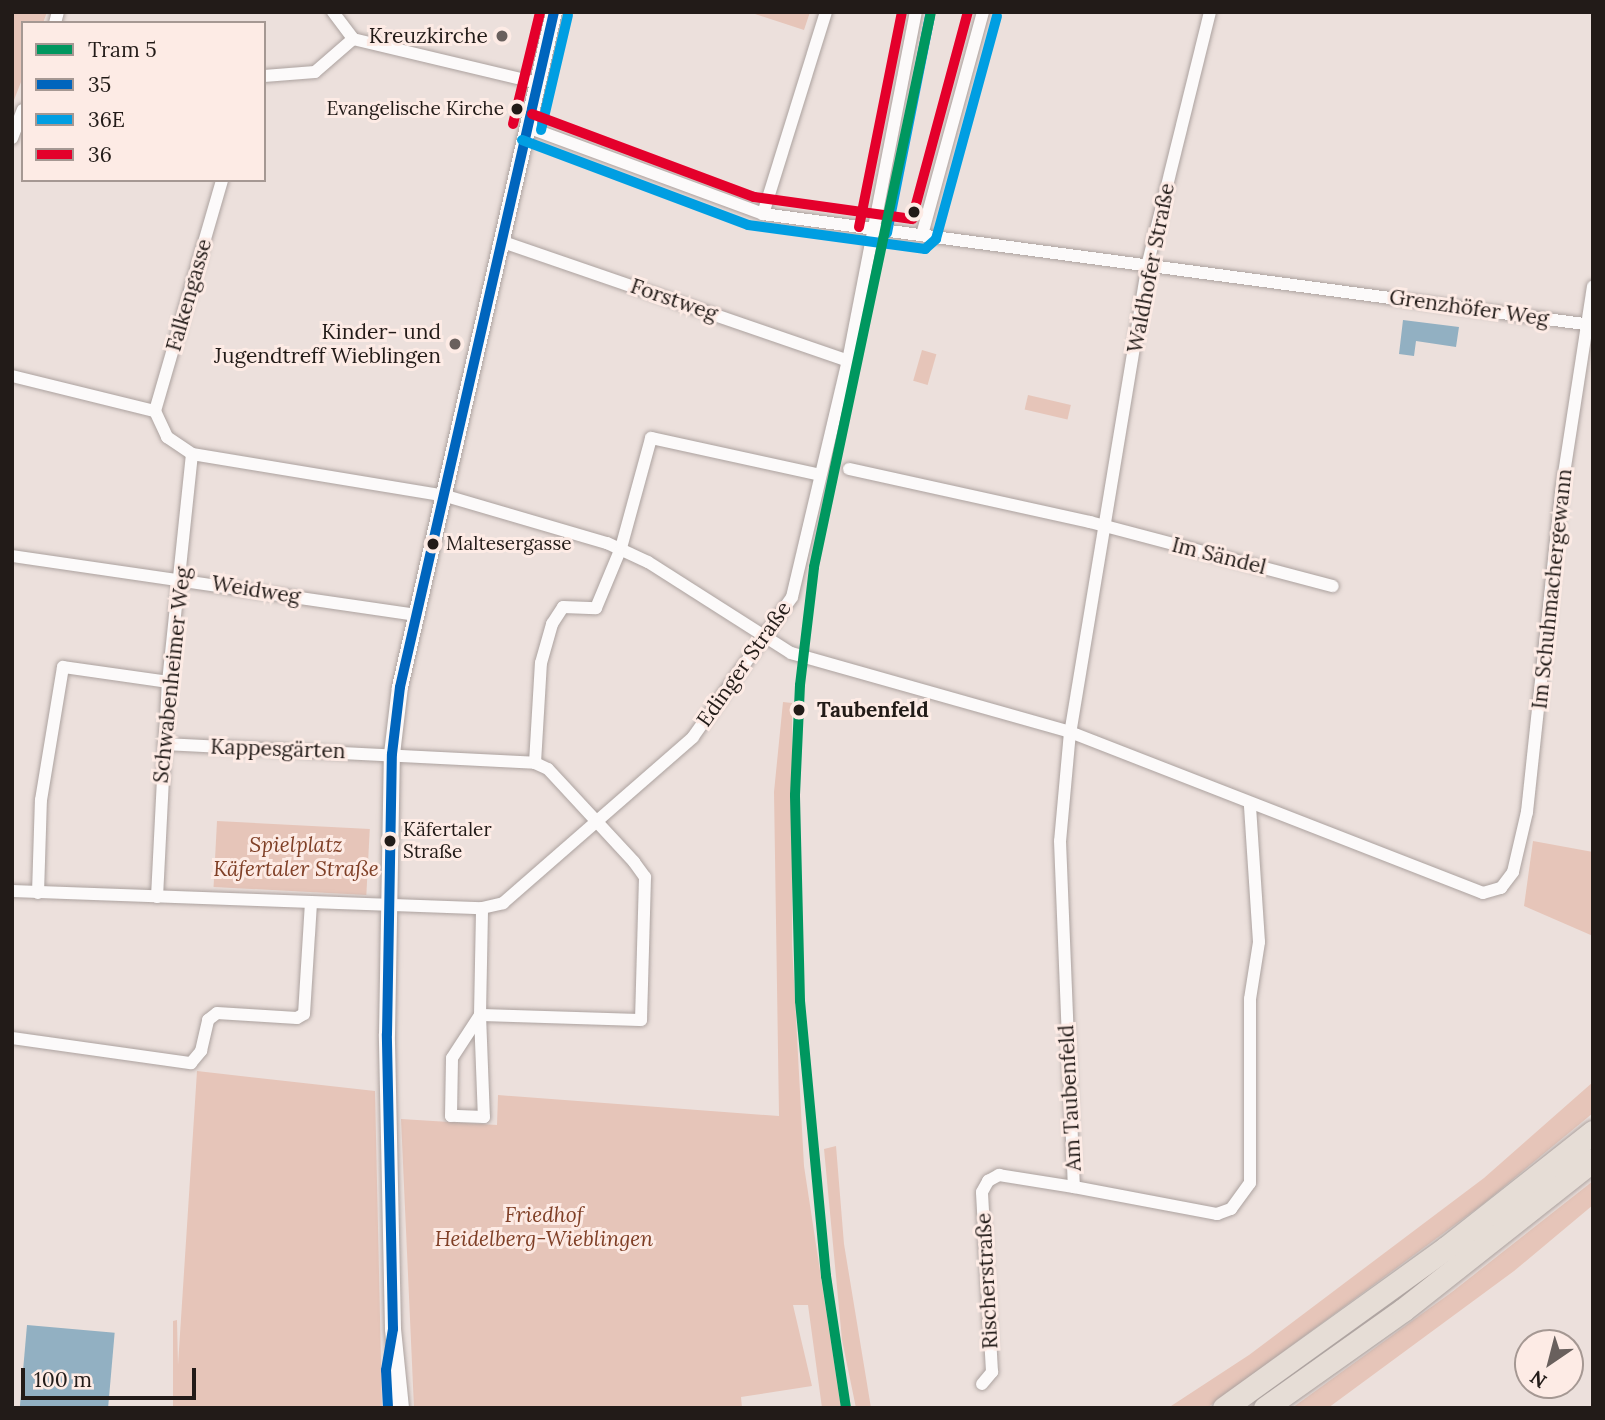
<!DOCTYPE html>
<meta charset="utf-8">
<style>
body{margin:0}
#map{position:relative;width:1605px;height:1420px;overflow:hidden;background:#ece0dc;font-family:Lora,serif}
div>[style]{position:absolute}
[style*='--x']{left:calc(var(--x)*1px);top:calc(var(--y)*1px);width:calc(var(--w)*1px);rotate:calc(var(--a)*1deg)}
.green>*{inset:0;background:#e6c5b9;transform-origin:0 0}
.water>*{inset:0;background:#92b0c2;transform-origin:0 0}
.roads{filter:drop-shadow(0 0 2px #aca29f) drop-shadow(0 0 2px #aca29f)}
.minor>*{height:12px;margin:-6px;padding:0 6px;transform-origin:6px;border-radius:6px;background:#fcfafa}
.tertiary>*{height:16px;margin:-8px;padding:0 8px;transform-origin:8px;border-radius:8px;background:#fcfafa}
.motorway>*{height:23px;margin:-11.5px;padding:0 11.5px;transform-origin:11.5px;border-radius:11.5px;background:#e6ddd6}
.bus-1>*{height:10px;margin:-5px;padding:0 5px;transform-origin:5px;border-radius:5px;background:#0065bd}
.bus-2>*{height:10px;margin:-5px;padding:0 5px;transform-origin:5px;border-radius:5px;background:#009ee2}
.bus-3>*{height:10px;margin:-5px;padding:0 5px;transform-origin:5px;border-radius:5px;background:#e4002b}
.tram-1>*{height:10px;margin:-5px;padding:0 5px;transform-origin:5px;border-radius:5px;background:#00975f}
.dots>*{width:19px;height:19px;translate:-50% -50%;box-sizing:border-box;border:4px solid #fdebe5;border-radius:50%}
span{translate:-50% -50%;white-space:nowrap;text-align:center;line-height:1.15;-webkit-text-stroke:6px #fdebe5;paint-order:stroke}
.bus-label{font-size:19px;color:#221b18}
.right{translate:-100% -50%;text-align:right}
.left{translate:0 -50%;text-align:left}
.poi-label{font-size:21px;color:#221b18}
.street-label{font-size:21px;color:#221b18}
.stop-label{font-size:21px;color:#221b18;font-weight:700}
.park-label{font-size:21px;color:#7f3f26;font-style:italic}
.frame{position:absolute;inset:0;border:14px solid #221b18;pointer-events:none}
.legend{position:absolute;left:21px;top:21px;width:245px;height:161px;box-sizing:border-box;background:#fdebe5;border:2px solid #a59893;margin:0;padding:9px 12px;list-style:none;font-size:21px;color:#221b18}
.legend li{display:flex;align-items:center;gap:14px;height:35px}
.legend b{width:35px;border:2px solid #a59893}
.north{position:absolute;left:1514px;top:1329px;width:70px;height:70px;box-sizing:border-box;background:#fdebe5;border:2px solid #a59893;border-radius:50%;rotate:215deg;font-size:19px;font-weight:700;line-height:28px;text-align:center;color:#221b18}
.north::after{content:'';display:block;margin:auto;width:24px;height:32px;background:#69605d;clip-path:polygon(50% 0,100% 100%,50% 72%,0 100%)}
.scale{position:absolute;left:21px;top:1368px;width:175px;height:32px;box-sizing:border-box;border:4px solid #221b18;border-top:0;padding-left:9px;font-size:21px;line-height:24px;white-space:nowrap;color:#221b18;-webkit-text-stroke:5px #fdebe5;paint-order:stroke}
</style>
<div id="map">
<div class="green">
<div style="clip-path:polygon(12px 12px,47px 12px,43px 23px,23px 23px,23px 77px,12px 105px)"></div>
<div style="clip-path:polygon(749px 12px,810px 12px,804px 30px)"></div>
<div style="left:922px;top:350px;width:15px;height:32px;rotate:16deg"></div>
<div style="left:1028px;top:395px;width:44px;height:15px;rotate:13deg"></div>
<div style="clip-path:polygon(783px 702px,792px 703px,792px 944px,804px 1166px,841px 1408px,822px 1408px,808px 1305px,793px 1305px,812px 1386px,741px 1397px,742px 1408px,414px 1408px,401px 1119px,497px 1125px,498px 1095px,779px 1116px,774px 792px)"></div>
<div style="left:217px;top:821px;width:153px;height:66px;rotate:3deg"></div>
<div style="clip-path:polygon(1533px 841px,1593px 852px,1593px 936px,1524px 906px)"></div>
<div style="clip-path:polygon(197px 1071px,375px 1091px,382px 1408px,173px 1408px,173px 1321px,177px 1320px,178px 1365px)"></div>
<div style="clip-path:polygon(1593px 1082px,1593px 1113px,1483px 1204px,1207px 1408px,1168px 1408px,1249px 1355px,1484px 1178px)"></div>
<div style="clip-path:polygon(836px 1146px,844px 1244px,871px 1408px,856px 1408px,842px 1340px,824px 1149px)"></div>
<div style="clip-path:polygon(1593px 1181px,1593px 1205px,1514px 1271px,1328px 1408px,1292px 1408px,1452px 1292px)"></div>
</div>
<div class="water">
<div style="clip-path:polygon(1403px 320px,1459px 327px,1456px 347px,1416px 341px,1414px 356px,1399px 354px)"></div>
<div style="left:27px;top:1325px;width:88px;height:83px;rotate:5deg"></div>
</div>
<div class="roads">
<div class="minor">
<div style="--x:333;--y:12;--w:34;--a:53"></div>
<div style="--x:1210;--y:12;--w:259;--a:103.9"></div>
<div style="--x:1148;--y:263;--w:475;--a:99.4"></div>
<div style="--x:1070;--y:732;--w:109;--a:95.2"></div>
<div style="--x:1060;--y:841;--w:346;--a:87.7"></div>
<div style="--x:1074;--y:1187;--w:146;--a:10.7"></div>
<div style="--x:1217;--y:1214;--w:15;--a:-20"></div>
<div style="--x:1231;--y:1209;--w:32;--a:-54"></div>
<div style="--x:1250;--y:1183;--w:184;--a:-90"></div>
<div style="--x:1250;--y:999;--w:58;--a:-81"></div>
<div style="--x:1259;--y:942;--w:137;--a:-93.8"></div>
<div style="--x:55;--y:23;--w:11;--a:-75"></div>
<div style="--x:353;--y:39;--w:190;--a:13.4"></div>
<div style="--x:264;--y:76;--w:51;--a:-4.5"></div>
<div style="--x:315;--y:72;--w:50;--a:-41"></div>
<div style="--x:527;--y:127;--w:252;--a:20.2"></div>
<div style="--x:763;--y:214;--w:836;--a:7.63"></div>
<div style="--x:12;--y:138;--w:30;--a:-69"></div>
<div style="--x:763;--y:214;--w:212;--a:-72.7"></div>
<div style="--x:922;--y:235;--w:231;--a:-74.7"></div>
<div style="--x:500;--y:241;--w:368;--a:19"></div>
<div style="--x:12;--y:376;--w:147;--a:13.8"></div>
<div style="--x:155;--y:411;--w:29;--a:65"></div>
<div style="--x:167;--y:437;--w:30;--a:34"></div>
<div style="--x:192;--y:454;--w:257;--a:9.4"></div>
<div style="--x:446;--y:496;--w:168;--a:16.3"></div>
<div style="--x:607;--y:543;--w:45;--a:24.9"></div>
<div style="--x:648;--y:562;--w:169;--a:32.5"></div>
<div style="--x:791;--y:653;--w:290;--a:15.8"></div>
<div style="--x:1070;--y:732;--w:443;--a:21.3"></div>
<div style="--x:1483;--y:893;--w:19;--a:-16"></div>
<div style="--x:1501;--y:888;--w:20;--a:-53"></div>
<div style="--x:1513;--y:872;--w:62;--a:-76.9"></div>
<div style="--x:1527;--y:812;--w:321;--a:-83.9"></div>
<div style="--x:1561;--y:493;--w:209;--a:-81.2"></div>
<div style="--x:155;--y:411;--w:241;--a:-73.8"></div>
<div style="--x:849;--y:469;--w:247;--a:12.4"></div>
<div style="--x:1090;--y:522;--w:251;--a:14.8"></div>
<div style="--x:12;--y:556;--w:408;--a:8.3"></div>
<div style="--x:164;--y:744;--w:371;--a:2.9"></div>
<div style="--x:535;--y:763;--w:14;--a:25"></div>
<div style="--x:548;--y:769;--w:127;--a:47.2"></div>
<div style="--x:634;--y:862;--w:19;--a:54"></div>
<div style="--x:645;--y:877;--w:143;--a:91.6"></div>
<div style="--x:641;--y:1020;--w:161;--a:-178.2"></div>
<div style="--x:480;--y:1015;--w:102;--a:87.8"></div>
<div style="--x:484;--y:1117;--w:33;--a:-178"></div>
<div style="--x:451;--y:1116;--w:58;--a:-89"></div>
<div style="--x:452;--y:1058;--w:51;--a:-56.9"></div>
<div style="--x:480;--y:1015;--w:107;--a:-88.9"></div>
<div style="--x:535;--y:763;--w:100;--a:-86.6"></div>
<div style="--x:541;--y:663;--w:41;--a:-74.2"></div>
<div style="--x:552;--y:624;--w:20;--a:-57"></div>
<div style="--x:563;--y:607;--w:33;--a:2"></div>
<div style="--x:596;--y:608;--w:65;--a:-67.4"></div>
<div style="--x:621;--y:548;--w:114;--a:-74.7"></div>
<div style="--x:651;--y:438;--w:173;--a:12.3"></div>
<div style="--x:12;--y:891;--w:470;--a:2.1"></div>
<div style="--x:482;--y:908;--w:22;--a:-13"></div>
<div style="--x:503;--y:903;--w:252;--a:-41.1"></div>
<div style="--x:693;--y:737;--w:171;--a:-54.7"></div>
<div style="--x:792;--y:597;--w:243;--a:-76.7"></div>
<div style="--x:848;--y:361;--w:356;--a:-79"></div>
<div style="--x:38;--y:893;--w:93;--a:-88.2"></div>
<div style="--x:41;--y:800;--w:135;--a:-80.6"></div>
<div style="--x:63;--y:667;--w:106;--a:8.1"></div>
<div style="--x:157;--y:897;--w:215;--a:-87.1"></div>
<div style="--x:168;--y:682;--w:229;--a:-84"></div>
<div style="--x:12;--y:1038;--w:181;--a:8"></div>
<div style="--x:191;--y:1063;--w:16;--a:-50"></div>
<div style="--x:201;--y:1051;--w:32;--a:-77"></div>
<div style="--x:208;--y:1020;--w:11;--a:-38"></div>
<div style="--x:217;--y:1013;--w:80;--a:3.6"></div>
<div style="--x:297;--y:1018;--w:8;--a:-30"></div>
<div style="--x:304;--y:1014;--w:111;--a:-86.4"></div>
<div style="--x:982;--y:1384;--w:16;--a:-50"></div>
<div style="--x:992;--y:1372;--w:180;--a:-93.2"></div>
<div style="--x:982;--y:1192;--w:13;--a:-61"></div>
<div style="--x:988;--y:1181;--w:13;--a:-29"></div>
<div style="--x:999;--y:1175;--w:76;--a:9.1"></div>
</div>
<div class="tertiary">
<div style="--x:401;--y:1408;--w:79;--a:-95.8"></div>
<div style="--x:393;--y:1329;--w:295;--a:-91.2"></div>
<div style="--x:387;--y:1034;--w:280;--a:-89"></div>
<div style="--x:392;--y:754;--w:67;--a:-83.2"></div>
<div style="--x:400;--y:687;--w:692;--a:-77.15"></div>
</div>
<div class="motorway">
<div style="--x:1224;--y:1408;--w:274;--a:-35.8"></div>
<div style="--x:1446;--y:1248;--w:187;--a:-38.3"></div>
<div style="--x:1265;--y:1408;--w:169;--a:-35.4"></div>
<div style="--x:1403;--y:1310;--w:242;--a:-38.3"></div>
</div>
</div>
<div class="bus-1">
<div style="--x:388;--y:1408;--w:38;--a:-93"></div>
<div style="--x:386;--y:1370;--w:42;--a:-80.3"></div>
<div style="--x:393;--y:1329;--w:295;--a:-91.2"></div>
<div style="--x:387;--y:1034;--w:280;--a:-89"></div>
<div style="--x:392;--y:754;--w:67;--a:-83.2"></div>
<div style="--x:400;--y:687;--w:692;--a:-77.15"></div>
</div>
<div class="bus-2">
<div style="--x:541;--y:130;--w:118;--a:-76.8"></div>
<div style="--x:522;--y:140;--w:241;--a:20.6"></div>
<div style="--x:748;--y:225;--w:179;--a:7.7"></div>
<div style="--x:925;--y:249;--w:15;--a:-42"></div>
<div style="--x:936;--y:239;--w:231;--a:-74.7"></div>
<div style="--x:887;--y:233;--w:222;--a:-78.8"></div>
</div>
<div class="bus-3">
<div style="--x:532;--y:114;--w:237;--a:20.5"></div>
<div style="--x:754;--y:197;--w:160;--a:7.9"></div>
<div style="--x:912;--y:219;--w:214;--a:-74.9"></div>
<div style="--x:513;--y:124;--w:115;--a:-76.4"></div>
<div style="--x:859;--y:227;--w:219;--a:-78.7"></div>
</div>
<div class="tram-1">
<div style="--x:846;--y:1408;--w:134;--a:-98.6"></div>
<div style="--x:826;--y:1276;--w:276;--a:-95.4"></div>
<div style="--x:800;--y:1001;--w:206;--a:-91.4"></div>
<div style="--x:795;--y:795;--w:110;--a:-87.4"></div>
<div style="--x:800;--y:685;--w:119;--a:-83.2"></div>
<div style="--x:814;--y:567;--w:567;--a:-78.1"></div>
</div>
<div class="dots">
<div style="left:502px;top:36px;background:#69605d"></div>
<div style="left:517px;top:109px;background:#221b18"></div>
<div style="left:914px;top:212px;background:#221b18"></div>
<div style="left:455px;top:344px;background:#69605d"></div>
<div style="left:433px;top:544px;background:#221b18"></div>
<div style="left:799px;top:710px;background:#221b18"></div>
<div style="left:390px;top:841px;background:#221b18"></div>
</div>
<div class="bus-label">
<span class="right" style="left:504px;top:109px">Evangelische Kirche</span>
<span class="left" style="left:446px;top:544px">Maltesergasse</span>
<span class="left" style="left:403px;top:841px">Käfertaler<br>Straße</span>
</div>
<div class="poi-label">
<span class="right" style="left:488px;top:36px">Kreuzkirche</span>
<span class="right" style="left:441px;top:344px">Kinder- und<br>Jugendtreff Wieblingen</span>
</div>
<div class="street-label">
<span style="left:1151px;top:268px;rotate:-79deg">Waldhofer Straße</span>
<span style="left:189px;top:295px;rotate:-74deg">Falkengasse</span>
<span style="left:674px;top:300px;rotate:19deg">Forstweg</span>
<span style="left:1469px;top:308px;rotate:8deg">Grenzhöfer Weg</span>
<span style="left:1219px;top:556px;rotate:14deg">Im Sändel</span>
<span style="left:1552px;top:589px;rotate:-84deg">Im Schuhmachergewann</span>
<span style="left:256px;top:590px;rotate:9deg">Weidweg</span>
<span style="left:744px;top:664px;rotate:-55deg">Edinger Straße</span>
<span style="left:172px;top:675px;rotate:-84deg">Schwabenheimer Weg</span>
<span style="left:278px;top:749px;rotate:2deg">Kappesgärten</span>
<span style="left:1070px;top:1098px;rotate:-93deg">Am Taubenfeld</span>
<span style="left:987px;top:1281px;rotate:-93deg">Rischerstraße</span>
</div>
<div class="stop-label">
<span class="left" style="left:817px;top:710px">Taubenfeld</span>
</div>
<div class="park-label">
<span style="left:296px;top:857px">Spielplatz<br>Käfertaler Straße</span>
<span style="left:544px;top:1227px">Friedhof<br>Heidelberg-Wieblingen</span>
</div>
<div class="frame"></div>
<ul class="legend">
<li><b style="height:9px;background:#00975f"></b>Tram 5</li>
<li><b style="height:9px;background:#0065bd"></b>35</li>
<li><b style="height:9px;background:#009ee2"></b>36E</li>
<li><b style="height:9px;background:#e4002b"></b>36</li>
</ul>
<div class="north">N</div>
<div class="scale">100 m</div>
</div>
